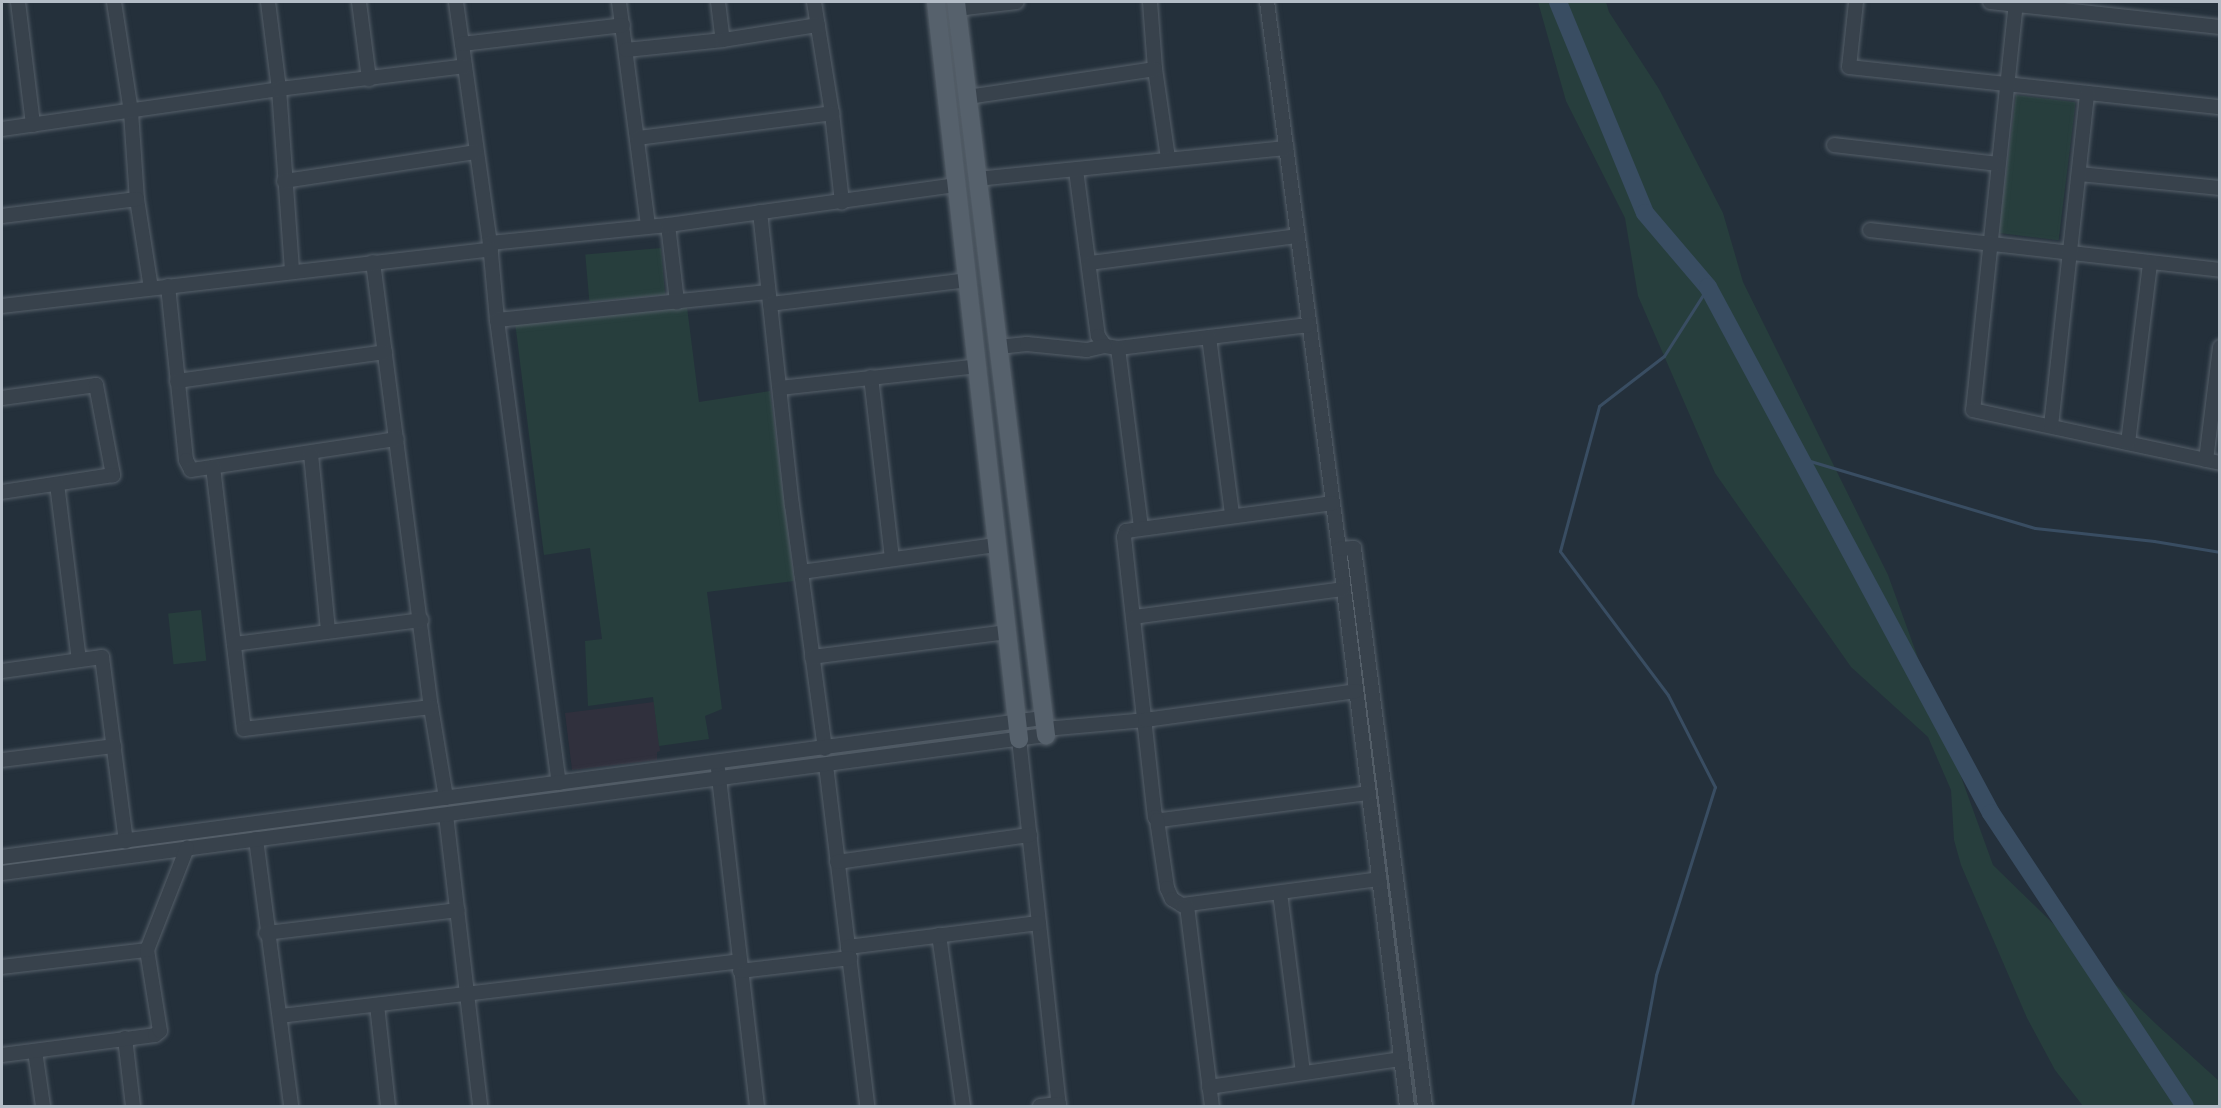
<!DOCTYPE html>
<style>
body{margin:0}
#map{position:relative;width:2221px;height:1108px;overflow:hidden;background:#24303b;font-family:"Space Grotesk",sans-serif}
div>[style]{position:absolute}
[style*='--x']{left:calc(var(--x)*1px);top:calc(var(--y)*1px);width:calc(var(--w)*1px);rotate:calc(var(--a)*1deg)}
.medical>*{inset:0;background:#30303d}
.green>*{inset:0;background:#273e3d;transform-origin:0 0}
.stream>*{height:3px;margin:-1.5px;padding:0 1.5px;transform-origin:1.5px;border-radius:1.5px;background:#394d62}
.river>*{height:18px;margin:-9px;padding:0 9px;transform-origin:9px;border-radius:9px;background:#394d62}
.roads{filter:drop-shadow(0 0 2px #56606a) drop-shadow(0 0 2px #56606a)}
.minor>*{height:14px;margin:-7px;padding:0 7px;transform-origin:7px;border-radius:7px;background:#38424c}
.major>*{height:18px;margin:-9px;padding:0 9px;transform-origin:9px;border-radius:9px;background:#56616c}
span{translate:-50% -50%;white-space:nowrap;text-align:center;line-height:1.15;-webkit-text-stroke:4.5px #1d2731;paint-order:stroke}
.frame{position:absolute;inset:0;border:3px solid #b4bdc7;pointer-events:none}
</style>
<div id="map">
<div class="medical">
<div style="clip-path:polygon(654px 702px,660px 751px,657px 752px,657px 760px,572px 770px,565px 713px)"></div>
</div>
<div class="green">
<div style="clip-path:polygon(1538px 2px,1606px 2px,1609px 12px,1659px 89px,1723px 213px,1743px 282px,1888px 575px,1993px 865px,2156px 1024px,2219px 1081px,2219px 1106px,2083px 1106px,2055px 1070px,2027px 1018px,1961px 865px,1954px 840px,1951px 790px,1928px 737px,1851px 667px,1715px 473px,1638px 296px,1625px 218px,1566px 101px)"></div>
<div style="left:2016px;top:95px;width:60px;height:139px;rotate:7deg"></div>
<div style="left:661px;top:248px;width:47px;height:76px;rotate:85deg"></div>
<div style="clip-path:polygon(687px 307px,699px 402px,770px 391px,794px 581px,707px 592px,722px 709px,705px 716px,709px 739px,659px 746px,653px 697px,588px 706px,585px 641px,602px 639px,590px 548px,544px 555px,515px 322px)"></div>
<div style="left:201px;top:610px;width:51px;height:33px;rotate:84deg"></div>
</div>
<div class="stream">
<div style="--x:1800;--y:458;--w:245;--a:16.6"></div>
<div style="--x:2035;--y:528;--w:120;--a:6.2"></div>
<div style="--x:2154;--y:541;--w:67;--a:9.5"></div>
<div style="--x:1632;--y:1106;--w:133;--a:-79.6"></div>
<div style="--x:1656;--y:975;--w:197;--a:-72.6"></div>
<div style="--x:1715;--y:787;--w:103;--a:-117.1"></div>
<div style="--x:1668;--y:695;--w:180;--a:-126.9"></div>
<div style="--x:1560;--y:551;--w:150;--a:-74.9"></div>
<div style="--x:1599;--y:406;--w:82;--a:-37.6"></div>
<div style="--x:1664;--y:356;--w:82;--a:-57.5"></div>
</div>
<div class="river">
<div style="--x:1558;--y:2;--w:228;--a:67.6"></div>
<div style="--x:1645;--y:213;--w:97;--a:49.6"></div>
<div style="--x:1708;--y:287;--w:597;--a:61.72"></div>
<div style="--x:1991;--y:813;--w:351;--a:56.5"></div>
</div>
<div class="roads">
<div class="minor">
<div style="--x:18;--y:2;--w:124;--a:83"></div>
<div style="--x:114;--y:2;--w:111;--a:81.2"></div>
<div style="--x:131;--y:112;--w:87;--a:86.1"></div>
<div style="--x:137;--y:199;--w:90;--a:81.1"></div>
<div style="--x:268;--y:2;--w:88;--a:82.8"></div>
<div style="--x:279;--y:89;--w:183;--a:85.9"></div>
<div style="--x:359;--y:2;--w:78;--a:82.6"></div>
<div style="--x:456;--y:2;--w:243;--a:82"></div>
<div style="--x:490;--y:243;--w:77;--a:84.8"></div>
<div style="--x:497;--y:320;--w:467;--a:82.4"></div>
<div style="--x:619;--y:2;--w:226;--a:82.6"></div>
<div style="--x:718;--y:2;--w:38;--a:83"></div>
<div style="--x:814;--y:2;--w:112;--a:80.8"></div>
<div style="--x:832;--y:113;--w:90;--a:83.6"></div>
<div style="--x:1150;--y:2;--w:67;--a:85.7"></div>
<div style="--x:1155;--y:69;--w:90;--a:81.7"></div>
<div style="--x:1267;--y:2;--w:552;--a:82.5"></div>
<div style="--x:1339;--y:549;--w:561;--a:83.04"></div>
<div style="--x:1856;--y:2;--w:65;--a:96.1"></div>
<div style="--x:1849;--y:67;--w:373;--a:6.2"></div>
<div style="--x:1990;--y:2;--w:231;--a:6.2"></div>
<div style="--x:2016;--y:2;--w:410;--a:96"></div>
<div style="--x:1973;--y:410;--w:253;--a:12.1"></div>
<div style="--x:957;--y:9;--w:60;--a:-6.7"></div>
<div style="--x:462;--y:44;--w:162;--a:-6.7"></div>
<div style="--x:626;--y:50;--w:98;--a:-5.9"></div>
<div style="--x:723;--y:40;--w:96;--a:-9"></div>
<div style="--x:968;--y:97;--w:189;--a:-8.5"></div>
<div style="--x:2;--y:129;--w:280;--a:-8.2"></div>
<div style="--x:279;--y:89;--w:187;--a:-7"></div>
<div style="--x:638;--y:138;--w:196;--a:-7.3"></div>
<div style="--x:1834;--y:145;--w:165;--a:6.6"></div>
<div style="--x:1076;--y:170;--w:167;--a:82.5"></div>
<div style="--x:1098;--y:336;--w:12;--a:55"></div>
<div style="--x:1105;--y:346;--w:13;--a:9"></div>
<div style="--x:1118;--y:348;--w:192;--a:-6.9"></div>
<div style="--x:2079;--y:174;--w:142;--a:5.7"></div>
<div style="--x:976;--y:179;--w:312;--a:-5.7"></div>
<div style="--x:284;--y:181;--w:193;--a:-8.6"></div>
<div style="--x:760;--y:212;--w:295;--a:83.8"></div>
<div style="--x:792;--y:505;--w:246;--a:82.3"></div>
<div style="--x:2;--y:216;--w:136;--a:-7.2"></div>
<div style="--x:668;--y:225;--w:78;--a:83.3"></div>
<div style="--x:1870;--y:230;--w:352;--a:6.5"></div>
<div style="--x:490;--y:243;--w:179;--a:-5.8"></div>
<div style="--x:668;--y:225;--w:292;--a:-7.9"></div>
<div style="--x:373;--y:262;--w:449;--a:82.6"></div>
<div style="--x:431;--y:707;--w:92;--a:80.6"></div>
<div style="--x:1090;--y:263;--w:209;--a:-7.4"></div>
<div style="--x:168;--y:286;--w:175;--a:84.1"></div>
<div style="--x:186;--y:460;--w:11;--a:63"></div>
<div style="--x:191;--y:470;--w:208;--a:-8.6"></div>
<div style="--x:770;--y:304;--w:199;--a:-6.9"></div>
<div style="--x:2;--y:306;--w:492;--a:-6.6"></div>
<div style="--x:497;--y:320;--w:272;--a:-5.9"></div>
<div style="--x:1209;--y:337;--w:179;--a:82.6"></div>
<div style="--x:998;--y:347;--w:29;--a:-6"></div>
<div style="--x:1027;--y:344;--w:60;--a:5.7"></div>
<div style="--x:1087;--y:350;--w:18;--a:-13"></div>
<div style="--x:1118;--y:348;--w:180;--a:82.7"></div>
<div style="--x:871;--y:377;--w:183;--a:83.4"></div>
<div style="--x:177;--y:381;--w:210;--a:-7.9"></div>
<div style="--x:780;--y:388;--w:199;--a:-6.3"></div>
<div style="--x:2;--y:398;--w:95;--a:-7.9"></div>
<div style="--x:96;--y:385;--w:92;--a:79.3"></div>
<div style="--x:113;--y:475;--w:112;--a:171.3"></div>
<div style="--x:2051;--y:426;--w:335;--a:-83.8"></div>
<div style="--x:2128;--y:443;--w:181;--a:-83"></div>
<div style="--x:311;--y:454;--w:178;--a:84.5"></div>
<div style="--x:2206;--y:460;--w:114;--a:-82.9"></div>
<div style="--x:213;--y:467;--w:264;--a:83.3"></div>
<div style="--x:244;--y:729;--w:188;--a:-6.7"></div>
<div style="--x:57;--y:484;--w:177;--a:82.9"></div>
<div style="--x:1333;--y:503;--w:209;--a:172.3"></div>
<div style="--x:1126;--y:531;--w:6;--a:108"></div>
<div style="--x:1124;--y:537;--w:282;--a:83.7"></div>
<div style="--x:1155;--y:817;--w:7;--a:27"></div>
<div style="--x:1161;--y:820;--w:209;--a:-7.4"></div>
<div style="--x:1339;--y:549;--w:15;--a:-4"></div>
<div style="--x:1354;--y:548;--w:562;--a:82.75"></div>
<div style="--x:801;--y:572;--w:197;--a:-7.9"></div>
<div style="--x:1134;--y:617;--w:211;--a:-7.6"></div>
<div style="--x:234;--y:644;--w:189;--a:-7.3"></div>
<div style="--x:812;--y:657;--w:198;--a:-7.3"></div>
<div style="--x:2;--y:671;--w:101;--a:-8"></div>
<div style="--x:102;--y:657;--w:186;--a:82.6"></div>
<div style="--x:1045;--y:729;--w:100;--a:-5.1"></div>
<div style="--x:1145;--y:720;--w:213;--a:-7.8"></div>
<div style="--x:1019;--y:739;--w:369;--a:83.8"></div>
<div style="--x:2;--y:760;--w:113;--a:-7.1"></div>
<div style="--x:826;--y:765;--w:343;--a:83.1"></div>
<div style="--x:718;--y:769;--w:339;--a:83.4"></div>
<div style="--x:446;--y:815;--w:293;--a:83.3"></div>
<div style="--x:1157;--y:820;--w:69;--a:81.6"></div>
<div style="--x:1167;--y:888;--w:12;--a:66"></div>
<div style="--x:1172;--y:899;--w:12;--a:31"></div>
<div style="--x:1182;--y:905;--w:199;--a:-7.5"></div>
<div style="--x:256;--y:839;--w:269;--a:82.5"></div>
<div style="--x:2;--y:857;--w:1050;--a:-7.61"></div>
<div style="--x:837;--y:862;--w:195;--a:-8"></div>
<div style="--x:2;--y:873;--w:1053;--a:-7.53"></div>
<div style="--x:1280;--y:893;--w:181;--a:82.7"></div>
<div style="--x:1187;--y:906;--w:202;--a:82.9"></div>
<div style="--x:266;--y:933;--w:193;--a:-6.8"></div>
<div style="--x:939;--y:935;--w:173;--a:82"></div>
<div style="--x:848;--y:947;--w:192;--a:-7.2"></div>
<div style="--x:2;--y:967;--w:146;--a:-6.7"></div>
<div style="--x:740;--y:971;--w:111;--a:-6.7"></div>
<div style="--x:377;--y:1005;--w:102;--a:83.8"></div>
<div style="--x:280;--y:1016;--w:462;--a:-6.8"></div>
<div style="--x:125;--y:1038;--w:68;--a:83.3"></div>
<div style="--x:35;--y:1051;--w:56;--a:81.7"></div>
<div style="--x:2;--y:1055;--w:154;--a:-7.4"></div>
<div style="--x:155;--y:1035;--w:6;--a:-39"></div>
<div style="--x:160;--y:1031;--w:82;--a:-99.1"></div>
<div style="--x:147;--y:950;--w:110;--a:-68.6"></div>
<div style="--x:1209;--y:1087;--w:193;--a:-8.3"></div>
<div style="--x:1040;--y:1106;--w:19;--a:-6"></div>
</div>
<div class="major">
<div style="--x:936;--y:2;--w:742;--a:83.57"></div>
<div style="--x:956;--y:2;--w:739;--a:83"></div>
</div>
</div>
<div class="frame"></div>
</div>
